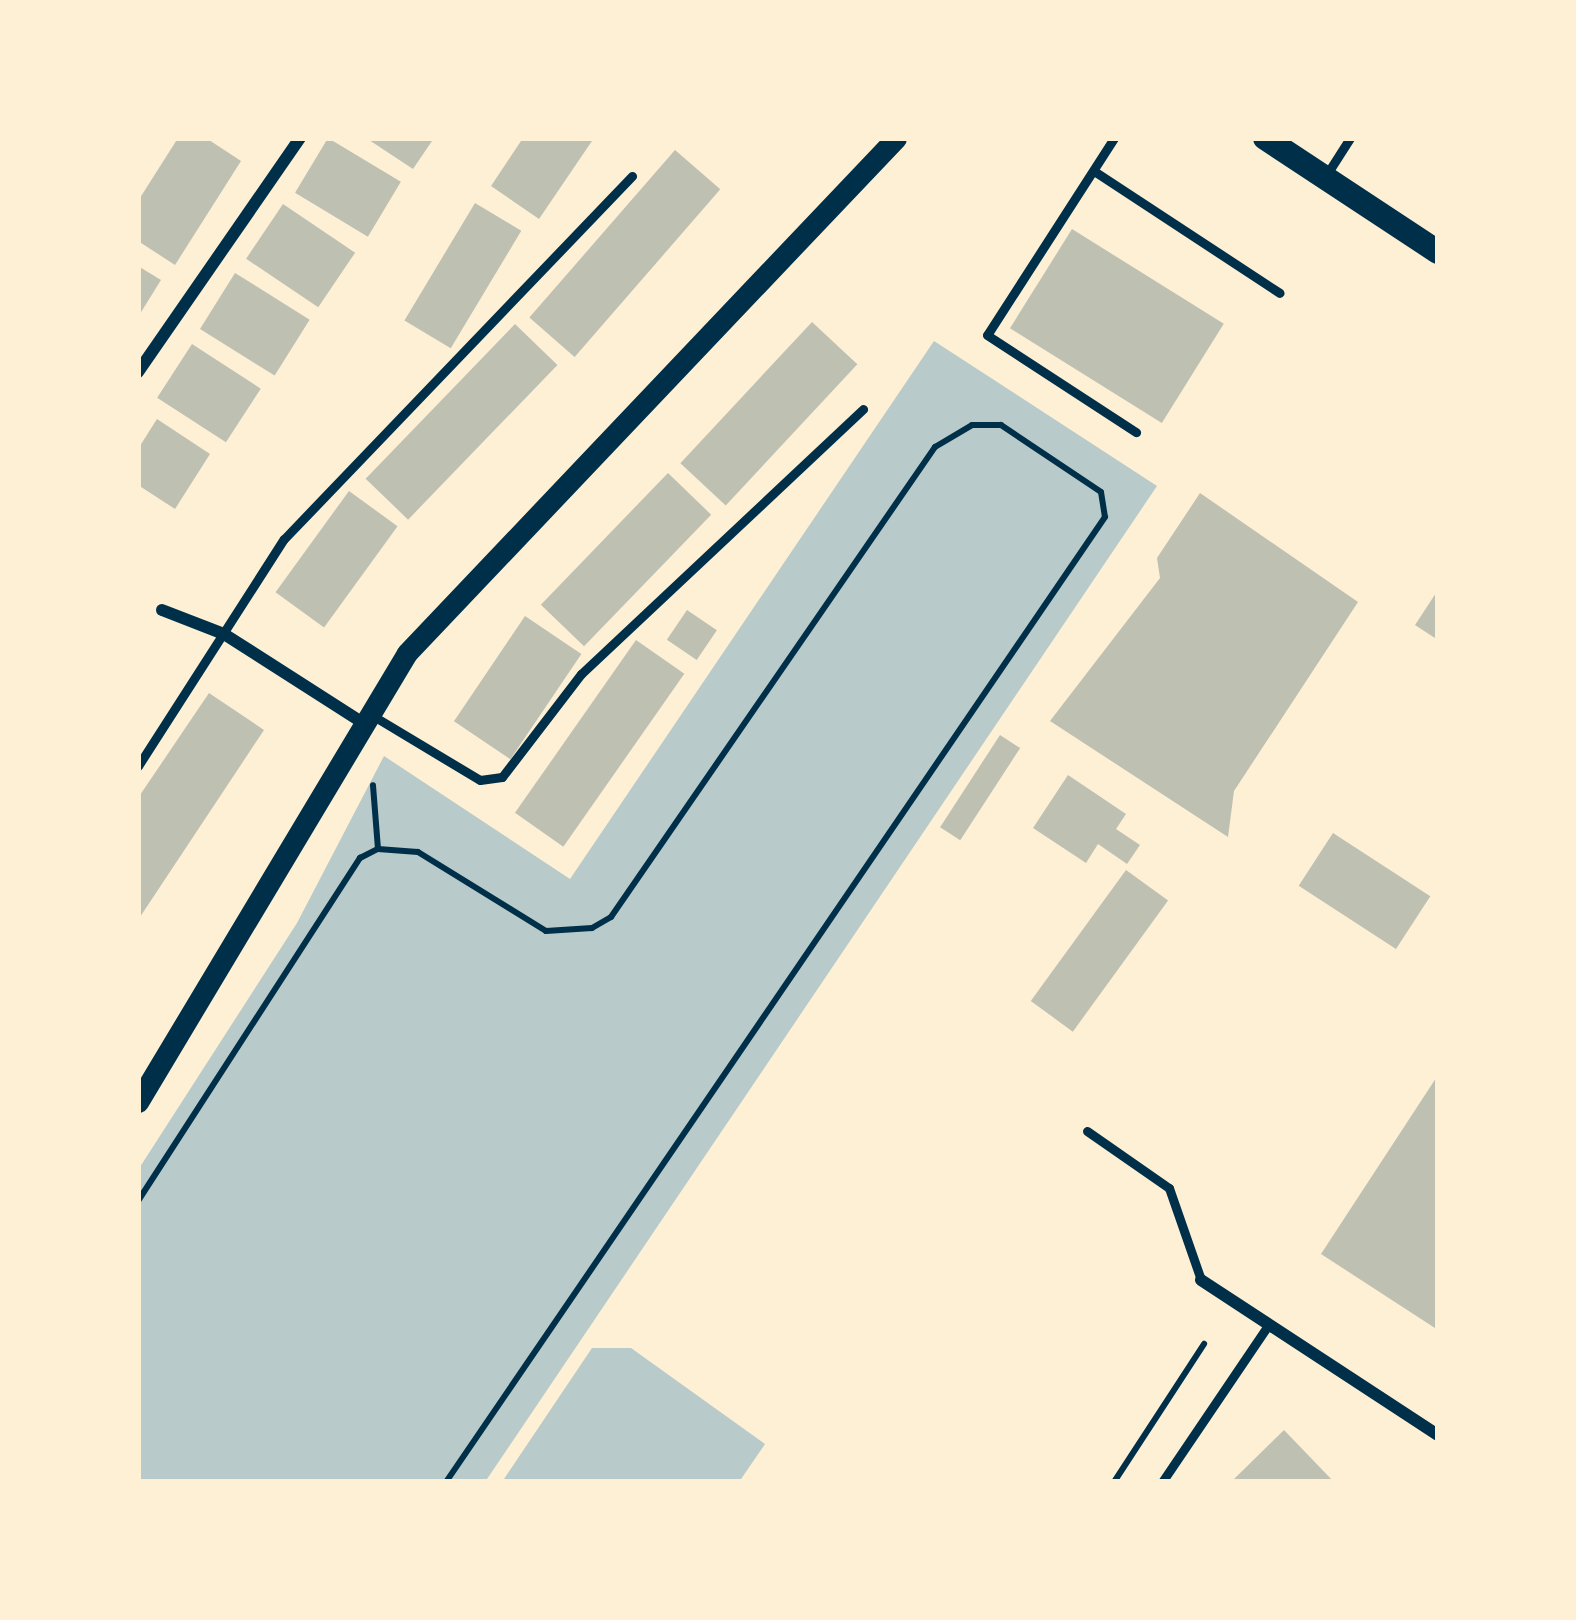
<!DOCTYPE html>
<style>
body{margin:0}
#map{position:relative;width:1576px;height:1620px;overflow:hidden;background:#fdf0d5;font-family:Roboto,sans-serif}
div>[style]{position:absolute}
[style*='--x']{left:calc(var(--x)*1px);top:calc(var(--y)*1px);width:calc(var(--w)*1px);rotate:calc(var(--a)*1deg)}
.green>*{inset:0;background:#b9caca}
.building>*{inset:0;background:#bec0b2;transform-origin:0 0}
.path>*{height:6px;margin:-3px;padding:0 3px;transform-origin:3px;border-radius:3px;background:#003049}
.service>*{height:9px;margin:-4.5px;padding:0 4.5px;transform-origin:4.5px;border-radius:4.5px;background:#003049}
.minor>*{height:12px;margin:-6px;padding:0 6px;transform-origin:6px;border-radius:6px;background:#003049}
.tertiary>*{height:21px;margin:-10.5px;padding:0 10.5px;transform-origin:10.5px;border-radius:10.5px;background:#003049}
.secondary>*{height:24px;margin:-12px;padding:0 12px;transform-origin:12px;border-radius:12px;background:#003049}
span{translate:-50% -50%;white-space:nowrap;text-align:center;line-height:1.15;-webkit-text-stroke:12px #fdf0d5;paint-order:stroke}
.frame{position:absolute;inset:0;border:141px solid #fdf0d5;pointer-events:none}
</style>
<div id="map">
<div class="green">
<div style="clip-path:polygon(934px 341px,1157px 486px,485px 1482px,138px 1482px,138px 1170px,297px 923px,384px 756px,570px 879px)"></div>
<div style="clip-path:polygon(592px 1348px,631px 1348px,765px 1444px,739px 1482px,502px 1482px)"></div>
</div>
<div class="building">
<div style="clip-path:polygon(178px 138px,206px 138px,241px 161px,175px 265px,138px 241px,138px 201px)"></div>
<div style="left:328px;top:138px;width:85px;height:64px;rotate:31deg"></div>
<div style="clip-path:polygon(366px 138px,434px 138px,413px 169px)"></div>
<div style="clip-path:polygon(523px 138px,594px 138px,539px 219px,491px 186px)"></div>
<div style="left:675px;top:150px;width:60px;height:222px;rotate:41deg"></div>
<div style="left:475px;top:203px;width:54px;height:137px;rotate:31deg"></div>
<div style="left:283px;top:204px;width:87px;height:66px;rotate:34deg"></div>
<div style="left:1072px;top:229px;width:179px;height:117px;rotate:32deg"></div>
<div style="clip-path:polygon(138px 266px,161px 280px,138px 317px)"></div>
<div style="left:235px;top:273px;width:88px;height:66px;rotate:32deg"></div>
<div style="left:812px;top:322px;width:62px;height:193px;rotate:43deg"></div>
<div style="left:515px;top:324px;width:59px;height:215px;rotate:44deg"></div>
<div style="left:192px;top:344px;width:82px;height:64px;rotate:33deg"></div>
<div style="clip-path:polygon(157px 419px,210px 454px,175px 509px,138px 485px,138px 449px)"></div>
<div style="left:668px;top:473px;width:60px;height:183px;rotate:44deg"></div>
<div style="left:349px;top:491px;width:60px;height:125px;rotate:36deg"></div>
<div style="clip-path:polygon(1200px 493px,1358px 602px,1234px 791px,1228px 837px,1050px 721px,1160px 578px,1157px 558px)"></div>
<div style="clip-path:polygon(1438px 590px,1438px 640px,1415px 625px)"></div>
<div style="left:687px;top:610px;width:36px;height:36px;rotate:34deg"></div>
<div style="left:525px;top:616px;width:68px;height:127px;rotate:34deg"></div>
<div style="left:636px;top:640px;width:59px;height:211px;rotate:35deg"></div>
<div style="clip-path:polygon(209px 693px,264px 730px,138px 920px,138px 798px)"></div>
<div style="left:1000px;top:735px;width:24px;height:110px;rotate:33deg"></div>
<div style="clip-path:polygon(1068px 775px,1126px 814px,1116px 829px,1140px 845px,1127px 864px,1098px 844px,1086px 863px,1033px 828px)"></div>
<div style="left:1333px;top:833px;width:116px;height:63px;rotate:33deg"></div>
<div style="left:1126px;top:870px;width:52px;height:162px;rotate:36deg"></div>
<div style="clip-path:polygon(1438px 1075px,1438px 1330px,1321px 1254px)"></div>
<div style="clip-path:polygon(1284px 1430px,1334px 1482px,1231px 1482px)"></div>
</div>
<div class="path">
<div style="--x:378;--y:849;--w:40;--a:4.3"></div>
<div style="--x:418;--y:852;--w:150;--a:31.7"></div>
<div style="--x:546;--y:931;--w:46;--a:-3.7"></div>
<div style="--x:592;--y:928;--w:22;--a:-30"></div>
<div style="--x:611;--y:917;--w:571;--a:-55.42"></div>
<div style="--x:935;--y:447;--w:43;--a:-30.7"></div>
<div style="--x:972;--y:425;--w:29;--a:0"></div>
<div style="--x:1001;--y:425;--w:120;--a:33.8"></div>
<div style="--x:1101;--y:492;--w:25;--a:81"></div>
<div style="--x:1105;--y:517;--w:1169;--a:124.33"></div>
<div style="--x:138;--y:1201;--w:409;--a:-57.1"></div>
<div style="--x:360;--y:858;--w:20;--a:-27"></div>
<div style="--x:378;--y:849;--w:64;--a:-94.5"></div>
<div style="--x:1114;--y:1482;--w:165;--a:-56.9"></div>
</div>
<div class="service">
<div style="--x:1114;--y:138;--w:234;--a:122.8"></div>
<div style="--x:987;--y:335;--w:178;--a:33.1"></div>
<div style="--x:1094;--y:171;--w:222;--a:33.3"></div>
<div style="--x:1327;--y:174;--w:43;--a:-57.4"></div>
<div style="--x:370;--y:714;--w:128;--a:31"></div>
<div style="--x:480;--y:780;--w:22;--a:-8"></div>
<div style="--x:502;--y:777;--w:130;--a:-52.5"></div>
<div style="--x:581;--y:674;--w:387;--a:-43.2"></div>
<div style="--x:138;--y:766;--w:270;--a:-57.3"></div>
<div style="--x:284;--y:539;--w:503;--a:-46.21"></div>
<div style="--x:1087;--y:1131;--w:100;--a:34.8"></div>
<div style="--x:1169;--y:1188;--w:97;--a:70.8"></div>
<div style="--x:1162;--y:1482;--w:191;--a:-55.9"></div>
</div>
<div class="minor">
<div style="--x:138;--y:372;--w:285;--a:-55.3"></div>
<div style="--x:162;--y:610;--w:66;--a:21.2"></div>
<div style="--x:224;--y:634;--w:161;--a:32.6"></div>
<div style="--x:1201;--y:1280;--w:283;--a:33.2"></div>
</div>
<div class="tertiary">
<div style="--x:138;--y:1102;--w:523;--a:-59.07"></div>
<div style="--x:407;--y:653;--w:710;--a:-46.48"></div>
</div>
<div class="secondary">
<div style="--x:1265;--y:138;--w:207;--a:33.4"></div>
</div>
<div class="frame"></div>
</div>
